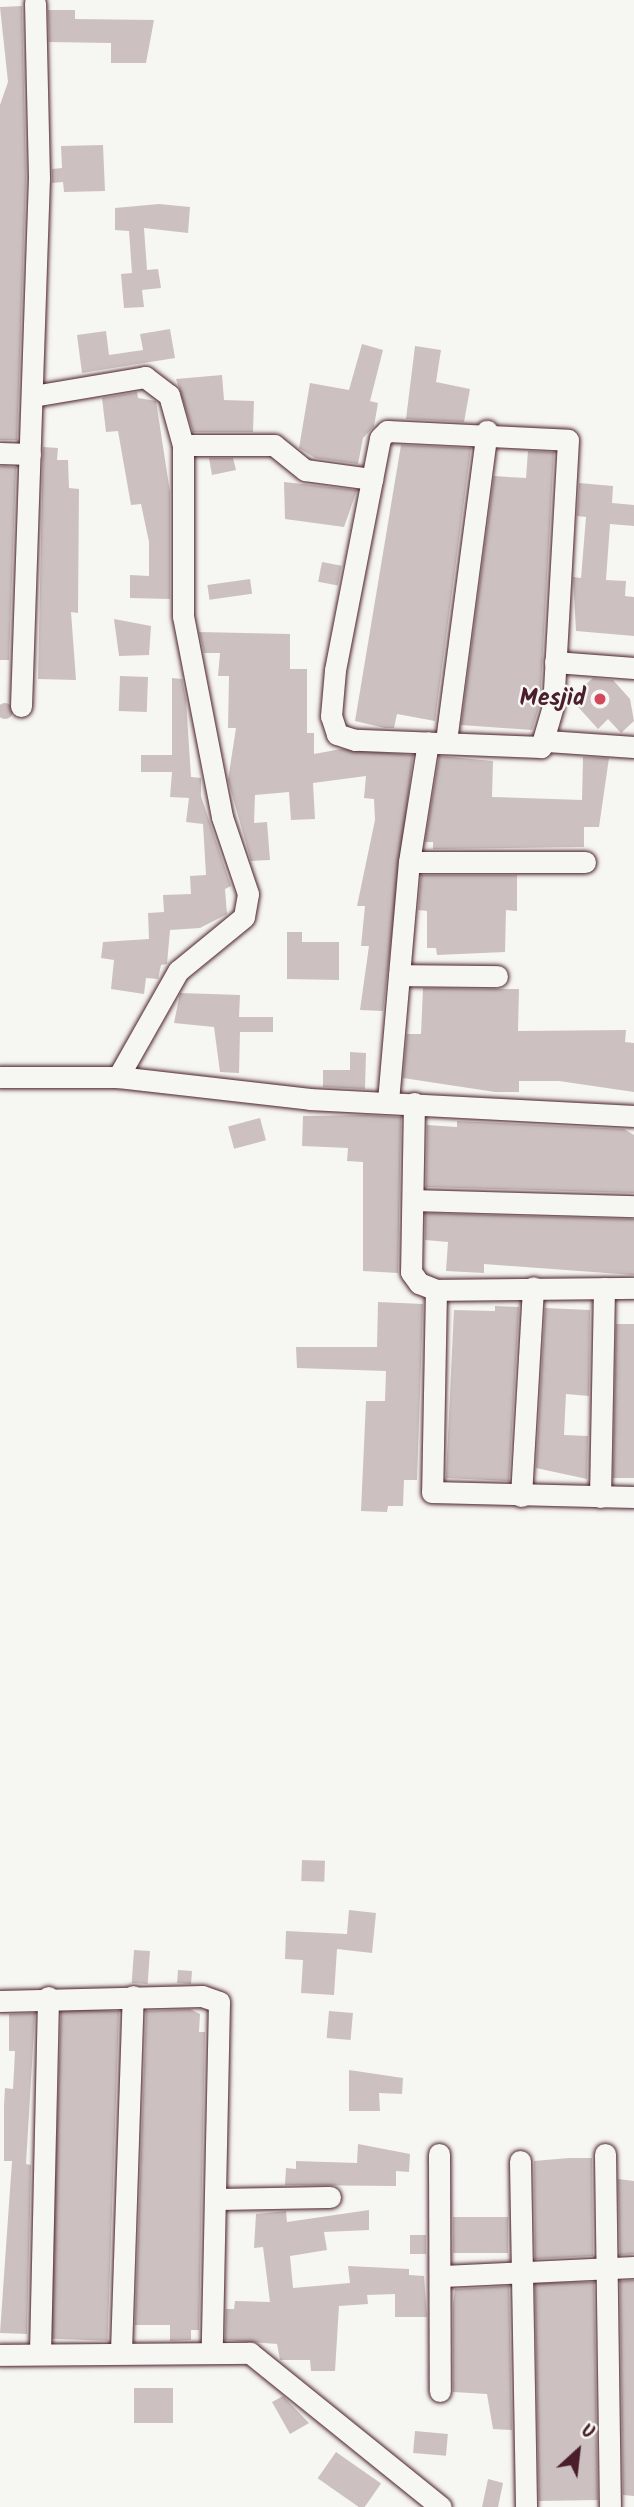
<!DOCTYPE html>
<style>
body{margin:0}
#map{position:relative;width:634px;height:2507px;overflow:hidden;background:#f6f6f2;font-family:Kalam,sans-serif}
div>[style]{position:absolute}
[style*='--x']{left:calc(var(--x)*1px);top:calc(var(--y)*1px);width:calc(var(--w)*1px);rotate:calc(var(--a)*1deg)}
.building>*{inset:0;background:#ccc1c0;transform-origin:0 0}
.round{border-radius:50%}
.roads{filter:drop-shadow(0 0 2px #4a1f2b) drop-shadow(0 0 2px #4a1f2b)}
.minor>*{height:21px;margin:-10.5px;padding:0 10.5px;transform-origin:10.5px;border-radius:10.5px;background:#f6f6f2}
.dots>*{width:19px;height:19px;translate:-50% -50%;box-sizing:border-box;border:4px solid #f6f6f2;border-radius:50%}
span{translate:-50% -50%;white-space:nowrap;text-align:center;line-height:1.15;-webkit-text-stroke:5px #f6f6f2;paint-order:stroke}
.poi-label{font-size:24px;color:#4a1f2b;font-weight:700}
.right{translate:-100% -50%;text-align:right}
.north{position:absolute;left:543px;top:2416px;width:70px;height:70px;-webkit-text-stroke:5px #f6f6f2;paint-order:stroke;rotate:27deg;font-size:19px;font-weight:700;line-height:28px;text-align:center;color:#4a1f2b}
.north::after{content:'';display:block;margin:auto;width:24px;height:32px;background:#4a1f2b;clip-path:polygon(50% 0,100% 100%,50% 72%,0 100%)}
</style>
<div id="map">
<div class="building">
<div style="clip-path:polygon(22px 6px,26px 178px,17px 440px,0 440px,0 105px,8px 82px,0 7px)"></div>
<div style="clip-path:polygon(48px 10px,75px 10px,75px 19px,154px 20px,146px 63px,111px 63px,111px 43px,49px 42px)"></div>
<div style="clip-path:polygon(103px 145px,105px 191px,64px 192px,63px 182px,52px 183px,52px 169px,62px 168px,61px 146px)"></div>
<div style="clip-path:polygon(159px 204px,190px 207px,188px 233px,144px 228px,147px 270px,158px 269px,161px 288px,142px 290px,144px 307px,124px 308px,121px 274px,132px 273px,129px 231px,115px 230px,115px 208px)"></div>
<div style="clip-path:polygon(170px 329px,175px 358px,82px 373px,77px 335px,106px 331px,109px 355px,143px 350px,140px 334px)"></div>
<div style="clip-path:polygon(362px 344px,383px 350px,370px 401px,378px 403px,374px 426px,363px 438px,358px 464px,315px 458px,299px 448px,310px 383px,349px 390px)"></div>
<div style="clip-path:polygon(415px 346px,441px 350px,436px 382px,470px 389px,464px 422px,406px 419px)"></div>
<div style="clip-path:polygon(222px 375px,224px 400px,254px 401px,253px 432px,193px 432px,176px 379px)"></div>
<div style="clip-path:polygon(137px 392px,138px 398px,156px 401px,170px 492px,170px 599px,130px 598px,130px 575px,149px 576px,149px 542px,141px 504px,131px 505px,118px 431px,106px 432px,102px 398px)"></div>
<div style="clip-path:polygon(401px 445px,471px 448px,435px 721px,397px 714px,394px 728px,385px 728px,355px 721px)"></div>
<div style="clip-path:polygon(43px 447px,58px 448px,57px 460px,68px 460px,69px 488px,79px 489px,78px 613px,71px 612px,76px 680px,38px 679px)"></div>
<div style="clip-path:polygon(528px 451px,554px 452px,540px 704px,532px 730px,461px 725px,494px 476px,526px 478px)"></div>
<div style="clip-path:polygon(209px 458px,233px 458px,236px 470px,212px 475px)"></div>
<div style="clip-path:polygon(0 466px,16px 467px,9px 660px,0 660px)"></div>
<div style="clip-path:polygon(284px 482px,357px 490px,344px 527px,285px 519px)"></div>
<div style="clip-path:polygon(579px 483px,613px 486px,612px 503px,634px 505px,634px 526px,610px 524px,606px 580px,626px 581px,625px 596px,634px 597px,634px 636px,576px 631px,573px 577px,581px 578px,586px 517px,577px 516px)"></div>
<div style="left:322px;top:562px;width:20px;height:20px;rotate:11deg"></div>
<div style="left:250px;top:579px;width:15px;height:43px;rotate:82deg"></div>
<div style="clip-path:polygon(114px 619px,151px 626px,149px 655px,119px 656px)"></div>
<div style="clip-path:polygon(199px 632px,290px 634px,290px 669px,307px 669px,307px 733px,314px 733px,314px 754px,341px 749px,413px 755px,383px 1011px,360px 1010px,369px 946px,361px 946px,365px 906px,357px 906px,375px 820px,374px 799px,364px 798px,366px 776px,313px 783px,315px 819px,291px 820px,289px 792px,255px 795px,254px 823px,267px 822px,270px 860px,251px 861px,228px 780px,236px 728px,228px 728px,229px 676px,218px 676px,220px 653px,204px 653px)"></div>
<div style="left:120px;top:676px;width:28px;height:35px;rotate:2deg"></div>
<div style="clip-path:polygon(172px 678px,182px 679px,186px 699px,191px 777px,201px 778px,201px 796px,231px 886px,225px 889px,227px 914px,200px 928px,170px 930px,167px 964px,161px 965px,158px 979px,146px 978px,144px 994px,111px 989px,114px 960px,101px 958px,103px 942px,149px 939px,148px 913px,164px 912px,163px 895px,191px 894px,190px 876px,206px 875px,203px 824px,186px 822px,189px 798px,170px 797px,172px 772px,141px 772px,141px 755px,172px 755px)"></div>
<div style="clip-path:polygon(593px 678px,613px 680px,630px 699px,634px 721px,621px 733px,608px 719px,598px 729px,570px 698px)"></div>
<div class="round" style="left:-3px;top:703px;width:16px;height:16px"></div>
<div style="clip-path:polygon(439px 756px,493px 761px,492px 797px,582px 800px,583px 757px,609px 758px,599px 827px,584px 827px,584px 847px,433px 849px,433px 842px,425px 842px)"></div>
<div style="clip-path:polygon(421px 875px,517px 875px,517px 911px,506px 910px,505px 952px,437px 955px,436px 948px,427px 948px,427px 911px,418px 910px)"></div>
<div style="clip-path:polygon(287px 932px,302px 932px,302px 942px,339px 942px,339px 980px,287px 979px)"></div>
<div style="clip-path:polygon(423px 988px,519px 989px,518px 1031px,626px 1030px,625px 1042px,634px 1043px,634px 1092px,559px 1081px,519px 1081px,519px 1092px,495px 1092px,403px 1078px,407px 1034px,421px 1034px)"></div>
<div style="clip-path:polygon(180px 993px,240px 995px,239px 1017px,273px 1017px,273px 1032px,240px 1032px,239px 1073px,220px 1072px,214px 1027px,174px 1023px)"></div>
<div style="clip-path:polygon(350px 1052px,366px 1053px,365px 1089px,323px 1087px,323px 1070px,350px 1070px)"></div>
<div style="clip-path:polygon(365px 1115px,401px 1117px,398px 1273px,363px 1271px,363px 1162px,347px 1161px,348px 1148px,302px 1146px,303px 1116px)"></div>
<div style="left:260px;top:1118px;width:23px;height:33px;rotate:75deg"></div>
<div style="clip-path:polygon(457px 1121px,624px 1129px,634px 1135px,634px 1193px,426px 1187px,427px 1125px,457px 1127px)"></div>
<div style="clip-path:polygon(425px 1213px,634px 1219px,634px 1275px,484px 1264px,484px 1273px,446px 1271px,448px 1242px,425px 1240px)"></div>
<div style="clip-path:polygon(378px 1302px,423px 1304px,417px 1480px,404px 1480px,403px 1506px,388px 1506px,387px 1512px,361px 1511px,366px 1401px,385px 1401px,386px 1371px,297px 1368px,296px 1347px,377px 1347px)"></div>
<div style="clip-path:polygon(495px 1306px,519px 1307px,509px 1481px,446px 1478px,454px 1310px,495px 1311px)"></div>
<div style="clip-path:polygon(545px 1308px,590px 1310px,589px 1396px,566px 1394px,564px 1435px,588px 1436px,587px 1479px,536px 1468px)"></div>
<div style="clip-path:polygon(616px 1324px,634px 1324px,634px 1478px,613px 1478px)"></div>
<div style="left:302px;top:1860px;width:23px;height:21px;rotate:2deg"></div>
<div style="clip-path:polygon(349px 1910px,376px 1913px,372px 1953px,337px 1949px,334px 1995px,301px 1993px,303px 1960px,285px 1959px,286px 1931px,347px 1934px)"></div>
<div style="left:134px;top:1950px;width:16px;height:33px;rotate:4deg"></div>
<div style="left:178px;top:1970px;width:14px;height:13px;rotate:4deg"></div>
<div style="clip-path:polygon(190px 2009px,200px 2014px,199px 2032px,205px 2032px,199px 2330px,191px 2330px,191px 2340px,170px 2341px,170px 2325px,135px 2325px,146px 2011px)"></div>
<div style="left:119px;top:2011px;width:330px;height:58px;rotate:92deg"></div>
<div style="left:329px;top:2011px;width:24px;height:27px;rotate:5deg"></div>
<div style="clip-path:polygon(35px 2013px,26px 2164px,31px 2165px,27px 2334px,0 2333px,12px 2161px,4px 2161px,4px 2106px,5px 2088px,13px 2089px,15px 2051px,9px 2051px,9px 2014px)"></div>
<div style="clip-path:polygon(349px 2070px,403px 2078px,402px 2094px,379px 2093px,380px 2111px,349px 2111px)"></div>
<div style="clip-path:polygon(358px 2144px,410px 2154px,409px 2172px,396px 2171px,396px 2186px,285px 2185px,286px 2168px,296px 2169px,296px 2161px,357px 2163px)"></div>
<div style="clip-path:polygon(569px 2158px,592px 2158px,593px 2256px,535px 2259px,534px 2161px)"></div>
<div style="clip-path:polygon(618px 2179px,634px 2181px,634px 2254px,620px 2255px)"></div>
<div style="clip-path:polygon(369px 2210px,369px 2230px,324px 2232px,327px 2250px,290px 2256px,293px 2288px,350px 2283px,348px 2266px,409px 2269px,409px 2275px,424px 2276px,427px 2317px,395px 2317px,395px 2294px,367px 2295px,368px 2304px,339px 2306px,335px 2371px,311px 2371px,310px 2360px,280px 2360px,277px 2344px,225px 2340px,226px 2309px,234px 2309px,235px 2301px,270px 2302px,263px 2247px,254px 2248px,256px 2214px,286px 2211px,287px 2222px)"></div>
<div style="left:508px;top:2217px;width:36px;height:55px;rotate:90deg"></div>
<div style="left:410px;top:2235px;width:16px;height:19px"></div>
<div style="clip-path:polygon(634px 2280px,634px 2496px,623px 2495px,620px 2281px)"></div>
<div style="left:594px;top:2282px;width:218px;height:59px;rotate:89deg"></div>
<div style="clip-path:polygon(509px 2286px,512px 2430px,493px 2429px,487px 2394px,453px 2392px,453px 2304px,455px 2289px)"></div>
<div style="left:134px;top:2388px;width:39px;height:35px"></div>
<div style="clip-path:polygon(283px 2396px,309px 2423px,290px 2434px,272px 2402px)"></div>
<div style="left:415px;top:2431px;width:33px;height:22px;rotate:5deg"></div>
<div style="left:336px;top:2452px;width:55px;height:32px;rotate:35deg"></div>
<div style="clip-path:polygon(488px 2479px,503px 2483px,498px 2507px,482px 2507px)"></div>
</div>
<div class="roads">
<div class="minor">
<div style="--x:33;--y:396;--w:114;--a:-9.6"></div>
<div style="--x:145;--y:377;--w:30;--a:37"></div>
<div style="--x:169;--y:395;--w:52;--a:74.4"></div>
<div style="--x:183;--y:445;--w:171;--a:90"></div>
<div style="--x:183;--y:616;--w:205;--a:79"></div>
<div style="--x:222;--y:817;--w:81;--a:71.3"></div>
<div style="--x:248;--y:894;--w:23;--a:100"></div>
<div style="--x:244;--y:917;--w:85;--a:140.7"></div>
<div style="--x:178;--y:971;--w:122;--a:119.5"></div>
<div style="--x:387;--y:431;--w:181;--a:2.8"></div>
<div style="--x:568;--y:440;--w:266;--a:93.2"></div>
<div style="--x:553;--y:706;--w:43;--a:106.3"></div>
<div style="--x:541;--y:747;--w:186;--a:-177.8"></div>
<div style="--x:355;--y:740;--w:19;--a:-162"></div>
<div style="--x:337;--y:734;--w:19;--a:-108"></div>
<div style="--x:331;--y:716;--w:46;--a:-85"></div>
<div style="--x:335;--y:670;--w:236;--a:-79"></div>
<div style="--x:380;--y:438;--w:10;--a:-45"></div>
<div style="--x:183;--y:445;--w:91;--a:0"></div>
<div style="--x:274;--y:445;--w:40;--a:39"></div>
<div style="--x:305;--y:470;--w:68;--a:7.7"></div>
<div style="--x:0;--y:453;--w:30;--a:2"></div>
<div style="--x:555;--y:662;--w:79;--a:4.3"></div>
<div style="--x:21;--y:706;--w:528;--a:-88.05"></div>
<div style="--x:39;--y:178;--w:175;--a:-91.3"></div>
<div style="--x:446;--y:741;--w:313;--a:-82.5"></div>
<div style="--x:547;--y:741;--w:87;--a:3.9"></div>
<div style="--x:409;--y:862;--w:176;--a:0"></div>
<div style="--x:399;--y:975;--w:98;--a:0.6"></div>
<div style="--x:0;--y:1077;--w:118;--a:0"></div>
<div style="--x:118;--y:1077;--w:193;--a:6.5"></div>
<div style="--x:310;--y:1099;--w:324;--a:3"></div>
<div style="--x:388;--y:1101;--w:240;--a:-85"></div>
<div style="--x:409;--y:862;--w:121;--a:-81"></div>
<div style="--x:414;--y:1103;--w:169;--a:91"></div>
<div style="--x:411;--y:1272;--w:14;--a:54"></div>
<div style="--x:419;--y:1283;--w:18;--a:22"></div>
<div style="--x:436;--y:1290;--w:198;--a:-0.6"></div>
<div style="--x:413;--y:1200;--w:221;--a:1.6"></div>
<div style="--x:436;--y:1290;--w:202;--a:91.1"></div>
<div style="--x:432;--y:1492;--w:202;--a:1.4"></div>
<div style="--x:521;--y:1496;--w:209;--a:-86.7"></div>
<div style="--x:600;--y:1497;--w:209;--a:-88.9"></div>
<div style="--x:0;--y:2001;--w:202;--a:-1.4"></div>
<div style="--x:202;--y:1996;--w:18;--a:19"></div>
<div style="--x:219;--y:2002;--w:348;--a:91.2"></div>
<div style="--x:439;--y:2154;--w:237;--a:89.8"></div>
<div style="--x:605;--y:2154;--w:353;--a:89.2"></div>
<div style="--x:520;--y:2161;--w:346;--a:89"></div>
<div style="--x:215;--y:2199;--w:115;--a:-1"></div>
<div style="--x:443;--y:2276;--w:191;--a:-2.7"></div>
<div style="--x:121;--y:2351;--w:355;--a:-88.1"></div>
<div style="--x:40;--y:2352;--w:355;--a:-88.7"></div>
<div style="--x:0;--y:2355;--w:250;--a:-0.5"></div>
<div style="--x:250;--y:2353;--w:245;--a:38.9"></div>
</div>
</div>
<div class="dots">
<div style="left:600px;top:699px;background:#d1495b"></div>
</div>
<div class="poi-label">
<span class="right" style="left:586px;top:699px">Mesjid</span>
</div>
<div class="north">U</div>
</div>
